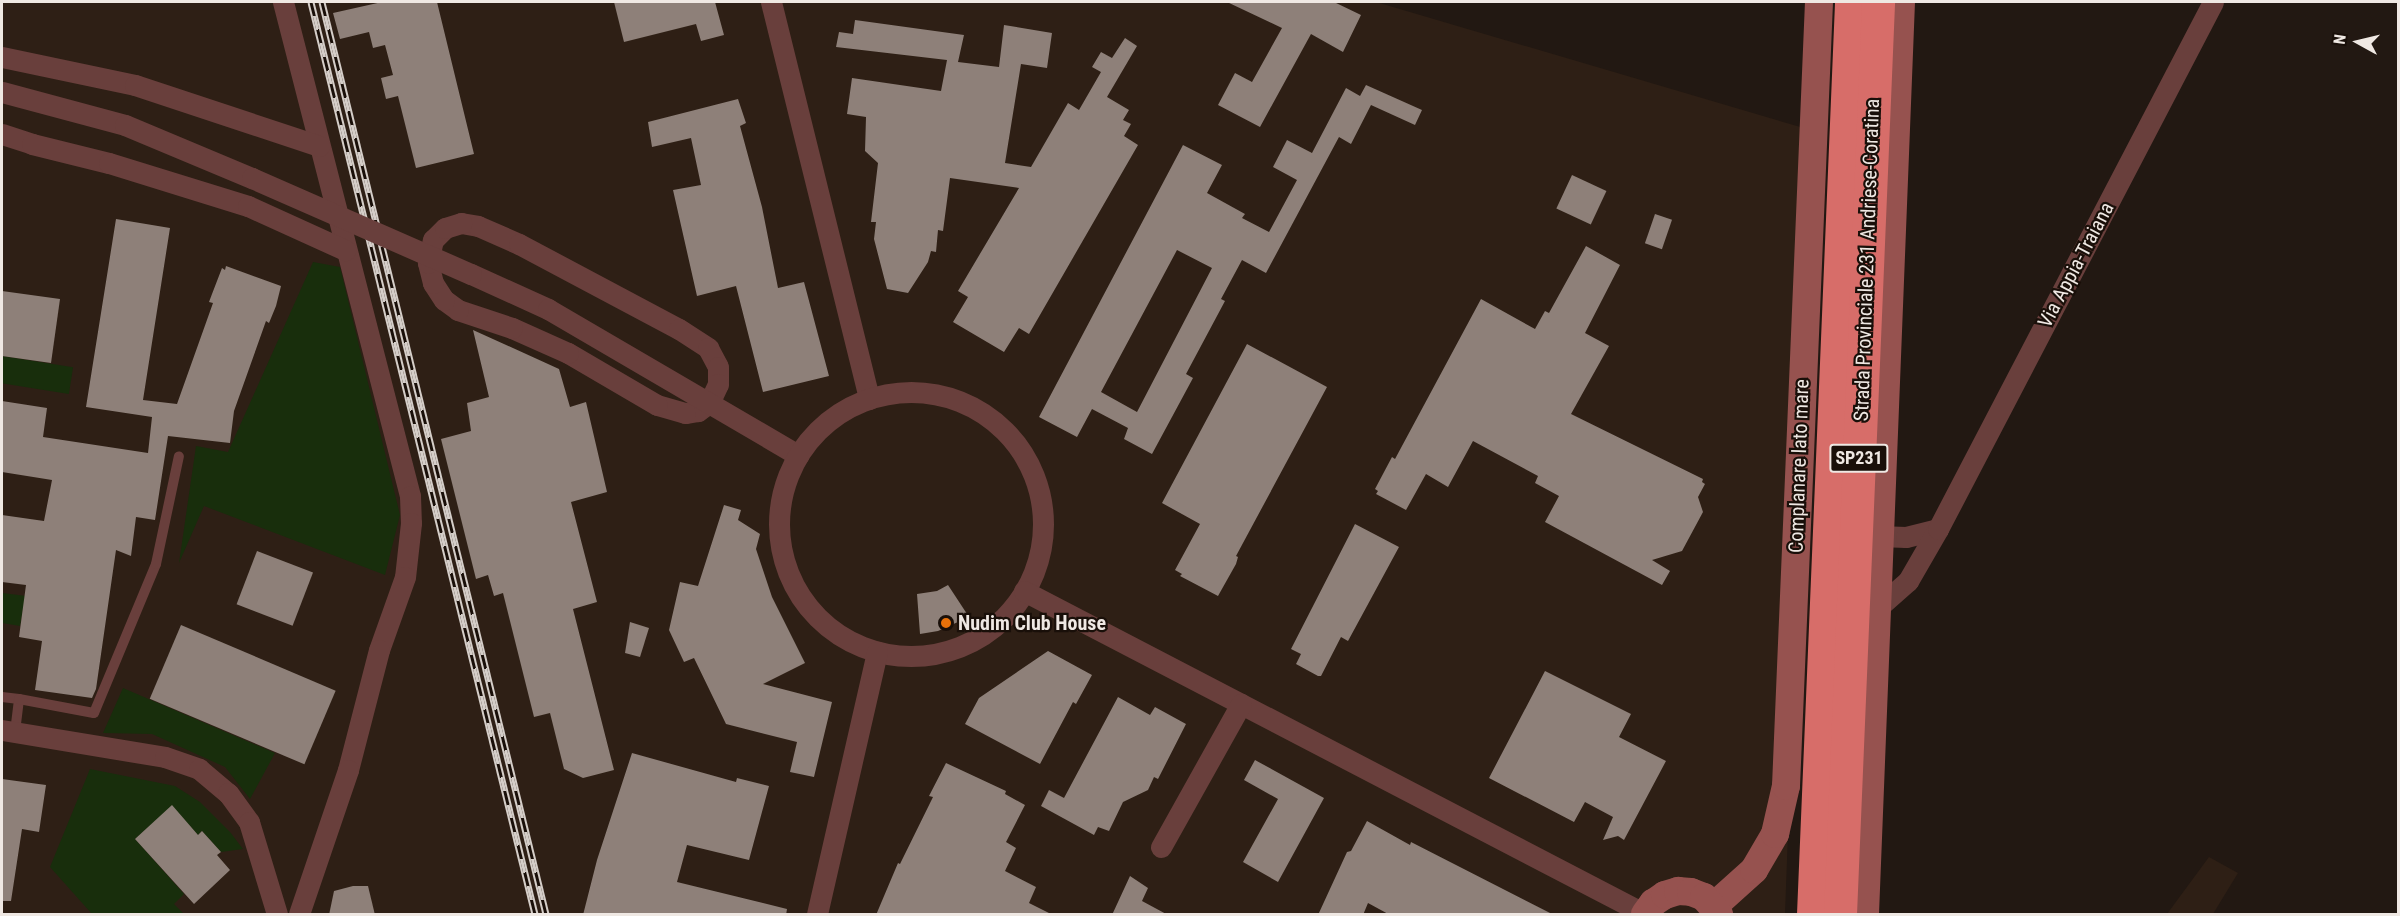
<!DOCTYPE html>
<style>
body{margin:0}
#map{position:relative;width:2400px;height:916px;overflow:hidden;background:#221812;font-family:"Roboto Condensed",sans-serif}
div>[style]{position:absolute}
[style*='--x']{left:calc(var(--x)*1px);top:calc(var(--y)*1px);width:calc(var(--w)*1px);rotate:calc(var(--a)*1deg)}
.built>*{inset:0;background:#2e1f15}
.green>*{inset:0;background:#182e0c;transform-origin:0 0}
.building>*{inset:0;background:#8e8079;transform-origin:0 0}
.lane>*{height:10px;margin:-5px;padding:0 5px;transform-origin:5px;border-radius:5px;background:#693f3c}
.street>*{height:21px;margin:-10.5px;padding:0 10.5px;transform-origin:10.5px;border-radius:10.5px;background:#693f3c}
.street>.ring{margin:-10.5px;padding:0;box-sizing:content-box;background:none;border:21px solid #693f3c;border-radius:50%}
.secondary>*{height:28px;margin:-14px;padding:0 14px;transform-origin:14px;border-radius:14px;background:#96524f}
.highway>*{height:33px;margin:-16.5px;padding:0 16.5px;transform-origin:16.5px;border-radius:16.5px;background:#d76d69}
.rail>*{height:7px;margin-top:-3.5px;transform-origin:0;background:repeating-linear-gradient(90deg,#190f09 0 14px,#d5cec9 0 28px);box-sizing:border-box;border-block:2px solid #d5cec9}
.street-bridge>*{height:21px;margin:-10.5px;padding:0 10.5px;transform-origin:10.5px;border-radius:10.5px;background:#693f3c}
.dots>*{width:16px;height:16px;translate:-50% -50%;box-sizing:border-box;border:3px solid #190f09;border-radius:50%}
span{translate:-50% -50%;white-space:nowrap;text-align:center;line-height:1.15;-webkit-text-stroke:4.5px #190f09;paint-order:stroke}
.shield-label span{padding:2px 4px;background:#190f09;border:2px solid;border-radius:4px;-webkit-text-stroke-width:0}
.shield-label{font-size:18px;color:#efe8e3;font-weight:700}
.street-label{font-size:20px;color:#efe8e3}
.poi-label{font-size:20px;color:#efe8e3;font-weight:700}
.left{translate:0 -50%;text-align:left}
.frame{position:absolute;inset:0;border:3px solid #efe8e3;pointer-events:none}
.north{position:absolute;left:2328px;top:12px;width:60px;height:60px;-webkit-text-stroke:4px #190f09;paint-order:stroke;rotate:278deg;font-size:16px;font-weight:700;line-height:24px;text-align:center;color:#efe8e3}
.north::after{content:'';display:block;margin:auto;width:21px;height:27px;background:#efe8e3;clip-path:polygon(50% 0,100% 100%,50% 72%,0 100%)}
</style>
<div id="map">
<div class="built">
<div style="clip-path:polygon(2px 2px,1376px 2px,1814px 131px,1785px 914px,2px 914px)"></div>
<div style="clip-path:polygon(2209px 857px,2238px 873px,2213px 914px,2167px 914px)"></div>
</div>
<div class="green">
<div style="clip-path:polygon(313px 262px,340px 267px,400px 515px,385px 575px,204px 506px,179px 563px,196px 446px,228px 452px)"></div>
<div style="left:2px;top:356px;width:72px;height:27px;rotate:9deg"></div>
<div style="clip-path:polygon(2px 593px,35px 597px,23px 609px,20px 626px,2px 623px)"></div>
<div style="clip-path:polygon(123px 688px,275px 753px,250px 799px,225px 767px,152px 734px,103px 733px)"></div>
<div style="clip-path:polygon(90px 769px,175px 786px,200px 802px,230px 832px,243px 849px,221px 852px,202px 831px,198px 835px,172px 806px,135px 839px,184px 894px,174px 904px,184px 914px,92px 914px,50px 867px)"></div>
</div>
<div class="building">
<div style="clip-path:polygon(382px 2px,437px 2px,474px 154px,416px 168px,398px 96px,386px 99px,381px 78px,393px 75px,385px 45px,373px 48px,369px 32px,340px 39px,333px 13px)"></div>
<div style="clip-path:polygon(614px 2px,715px 2px,724px 35px,701px 41px,696px 24px,624px 42px)"></div>
<div style="clip-path:polygon(1227px 2px,1334px 2px,1361px 15px,1343px 52px,1311px 34px,1260px 127px,1218px 105px,1235px 73px,1252px 82px,1282px 28px)"></div>
<div style="clip-path:polygon(855px 20px,964px 35px,958px 62px,999px 67px,1004px 25px,1052px 33px,1047px 68px,1021px 64px,1005px 163px,1031px 167px,1068px 103px,1079px 110px,1101px 72px,1092px 67px,1101px 52px,1112px 58px,1125px 38px,1137px 46px,1107px 97px,1129px 110px,1123px 120px,1131px 124px,1124px 136px,1138px 145px,1029px 334px,1019px 328px,1004px 352px,953px 322px,968px 297px,958px 291px,1019px 188px,950px 178px,943px 231px,938px 230px,936px 252px,931px 251px,928px 262px,908px 293px,887px 289px,874px 239px,876px 222px,871px 222px,878px 163px,865px 151px,866px 117px,847px 114px,852px 78px,941px 91px,947px 60px,836px 47px,839px 32px,853px 34px)"></div>
<div style="clip-path:polygon(evenodd,1366px 85px,1422px 110px,1415px 125px,1371px 105px,1351px 144px,1339px 137px,1266px 273px,1242px 260px,1221px 299px,1225px 301px,1186px 374px,1193px 378px,1152px 454px,1124px 439px,1128px 428px,1092px 409px,1077px 437px,1039px 417px,1183px 145px,1222px 165px,1207px 193px,1245px 214px,1242px 218px,1269px 232px,1297px 180px,1273px 167px,1287px 140px,1312px 153px,1346px 88px,1360px 96px,1366px 85px,1177px 250px,1212px 268px,1137px 412px,1101px 392px,1177px 250px)"></div>
<div style="clip-path:polygon(738px 99px,746px 123px,740px 126px,762px 207px,778px 288px,804px 282px,829px 376px,763px 392px,736px 286px,697px 296px,673px 190px,701px 185px,691px 138px,652px 147px,648px 122px)"></div>
<div style="left:1572px;top:175px;width:38px;height:37px;rotate:25deg"></div>
<div style="left:1655px;top:214px;width:18px;height:31px;rotate:19deg"></div>
<div style="clip-path:polygon(116px 219px,170px 228px,143px 400px,177px 404px,213px 303px,209px 302px,212px 294px,222px 268px,225px 270px,226px 266px,281px 286px,276px 306px,269px 323px,266px 321px,234px 411px,230px 443px,168px 436px,155px 520px,136px 517px,131px 556px,116px 550px,96px 689px,92px 698px,35px 690px,42px 641px,19px 637px,26px 585px,2px 582px,2px 515px,44px 521px,52px 480px,2px 472px,2px 401px,47px 408px,43px 437px,148px 453px,152px 417px,86px 407px)"></div>
<div style="clip-path:polygon(1586px 246px,1620px 265px,1585px 333px,1609px 346px,1571px 414px,1703px 479px,1702px 482px,1705px 484px,1698px 497px,1703px 512px,1682px 551px,1652px 560px,1670px 571px,1662px 585px,1545px 522px,1559px 496px,1535px 483px,1538px 476px,1473px 441px,1448px 487px,1426px 474px,1406px 510px,1376px 494px,1378px 491px,1375px 489px,1392px 457px,1395px 459px,1481px 299px,1535px 329px,1545px 311px,1549px 313px)"></div>
<div style="clip-path:polygon(2px 291px,60px 299px,51px 363px,2px 356px)"></div>
<div style="clip-path:polygon(473px 330px,559px 369px,570px 407px,586px 402px,607px 492px,571px 502px,597px 602px,573px 609px,614px 770px,583px 778px,564px 769px,550px 713px,534px 717px,503px 593px,494px 596px,488px 575px,476px 579px,441px 439px,471px 431px,467px 403px,489px 397px)"></div>
<div style="clip-path:polygon(1247px 344px,1327px 387px,1236px 556px,1238px 557px,1236px 564px,1218px 596px,1180px 576px,1182px 574px,1175px 570px,1200px 524px,1162px 503px)"></div>
<div style="clip-path:polygon(724px 505px,741px 510px,738px 520px,760px 534px,756px 549px,772px 597px,805px 663px,763px 684px,832px 702px,814px 777px,790px 772px,797px 742px,726px 724px,694px 658px,684px 662px,669px 630px,680px 582px,698px 586px)"></div>
<div style="clip-path:polygon(1355px 524px,1399px 547px,1348px 641px,1341px 637px,1321px 676px,1318px 676px,1296px 664px,1301px 654px,1291px 649px)"></div>
<div style="left:257px;top:551px;width:60px;height:57px;rotate:21deg"></div>
<div style="clip-path:polygon(948px 585px,969px 617px,938px 631px,920px 634px,917px 594px,937px 591px)"></div>
<div style="clip-path:polygon(630px 622px,649px 628px,640px 657px,625px 653px)"></div>
<div style="left:181px;top:625px;width:168px;height:80px;rotate:23deg"></div>
<div style="clip-path:polygon(1048px 651px,1092px 675px,1076px 704px,1073px 702px,1040px 764px,965px 724px,979px 698px)"></div>
<div style="clip-path:polygon(1545px 671px,1631px 714px,1619px 737px,1666px 761px,1624px 840px,1618px 836px,1603px 840px,1613px 817px,1585px 802px,1574px 822px,1489px 778px)"></div>
<div style="clip-path:polygon(1118px 697px,1150px 715px,1155px 707px,1186px 724px,1158px 779px,1154px 777px,1148px 790px,1123px 802px,1109px 831px,1098px 827px,1094px 835px,1041px 806px,1049px 790px,1064px 798px)"></div>
<div style="clip-path:polygon(632px 753px,736px 782px,737px 778px,769px 786px,749px 860px,687px 845px,677px 882px,787px 909px,786px 915px,583px 915px,597px 860px)"></div>
<div style="clip-path:polygon(1255px 760px,1324px 798px,1278px 882px,1243px 862px,1278px 799px,1244px 780px)"></div>
<div style="clip-path:polygon(946px 763px,1006px 791px,1005px 794px,1025px 805px,1006px 842px,1016px 848px,1005px 871px,1036px 887px,1029px 903px,1053px 915px,876px 915px,898px 863px,900px 864px,933px 797px,929px 796px)"></div>
<div style="clip-path:polygon(2px 779px,46px 785px,39px 832px,22px 829px,11px 901px,2px 901px)"></div>
<div style="clip-path:polygon(172px 805px,198px 835px,202px 831px,221px 852px,217px 855px,230px 870px,194px 904px,135px 839px)"></div>
<div style="clip-path:polygon(1367px 821px,1410px 845px,1411px 842px,1554px 915px,1390px 915px,1368px 903px,1363px 915px,1318px 915px,1347px 852px,1351px 851px)"></div>
<div style="clip-path:polygon(1130px 876px,1148px 888px,1142px 901px,1168px 915px,1112px 915px)"></div>
<div style="clip-path:polygon(353px 886px,368px 886px,375px 915px,329px 915px,334px 891px)"></div>
</div>
<div class="lane">
<div style="--x:2;--y:697;--w:17;--a:7"></div>
<div style="--x:15;--y:732;--w:33;--a:-83"></div>
<div style="--x:19;--y:699;--w:76;--a:10.6"></div>
<div style="--x:94;--y:713;--w:161;--a:-67.4"></div>
<div style="--x:156;--y:564;--w:110;--a:-78"></div>
</div>
<div class="street">
<div style="--x:283;--y:2;--w:510;--a:75.58"></div>
<div style="--x:410;--y:496;--w:27;--a:88"></div>
<div style="--x:411;--y:523;--w:54;--a:96.3"></div>
<div style="--x:405;--y:577;--w:77;--a:109.6"></div>
<div style="--x:379;--y:650;--w:124;--a:104.5"></div>
<div style="--x:348;--y:770;--w:152;--a:108.8"></div>
<div style="--x:771;--y:2;--w:409;--a:76.1"></div>
<div style="--x:2;--y:57;--w:136;--a:11.9"></div>
<div style="--x:135;--y:85;--w:194;--a:18.3"></div>
<div style="--x:2;--y:92;--w:127;--a:15"></div>
<div style="--x:125;--y:125;--w:138;--a:22.7"></div>
<div style="--x:2;--y:134;--w:32;--a:18"></div>
<div style="--x:32;--y:144;--w:79;--a:13.9"></div>
<div style="--x:109;--y:163;--w:145;--a:17.2"></div>
<div style="--x:248;--y:206;--w:107;--a:24.4"></div>
<div style="--x:461;--y:223;--w:17;--a:10"></div>
<div style="--x:478;--y:226;--w:45;--a:23.7"></div>
<div style="--x:519;--y:244;--w:181;--a:28"></div>
<div style="--x:679;--y:329;--w:35;--a:33"></div>
<div style="--x:708;--y:348;--w:21;--a:62"></div>
<div style="--x:718;--y:367;--w:17;--a:90"></div>
<div style="--x:718;--y:384;--w:21;--a:115"></div>
<div style="--x:709;--y:403;--w:14;--a:144"></div>
<div style="--x:698;--y:411;--w:13;--a:171"></div>
<div style="--x:685;--y:413;--w:29;--a:-164"></div>
<div style="--x:657;--y:405;--w:103;--a:-149.7"></div>
<div style="--x:568;--y:353;--w:61;--a:-155.9"></div>
<div style="--x:512;--y:328;--w:57;--a:-161.6"></div>
<div style="--x:458;--y:310;--w:17;--a:-144"></div>
<div style="--x:444;--y:300;--w:20;--a:-123"></div>
<div style="--x:433;--y:283;--w:21;--a:-104"></div>
<div style="--x:428;--y:263;--w:24;--a:-78"></div>
<div style="--x:433;--y:240;--w:17;--a:-45"></div>
<div style="--x:445;--y:228;--w:17;--a:-17"></div>
<div style="--x:471;--y:274;--w:85;--a:24.4"></div>
<div style="--x:548;--y:309;--w:290;--a:30.3"></div>
<div class="ring" style="left:779px;top:392px;width:243px;height:243px"></div>
<div style="--x:1878;--y:536;--w:28;--a:2"></div>
<div style="--x:1906;--y:537;--w:33;--a:-14"></div>
<div style="--x:1024;--y:591;--w:700;--a:27.48"></div>
<div style="--x:1875;--y:610;--w:44;--a:-41.3"></div>
<div style="--x:1908;--y:581;--w:60;--a:-60"></div>
<div style="--x:1938;--y:529;--w:594;--a:-62.44"></div>
<div style="--x:2;--y:730;--w:165;--a:9.4"></div>
<div style="--x:165;--y:757;--w:36;--a:19"></div>
<div style="--x:199;--y:769;--w:38;--a:40"></div>
<div style="--x:228;--y:793;--w:36;--a:54"></div>
<div style="--x:249;--y:822;--w:96;--a:73.1"></div>
<div style="--x:1161;--y:847;--w:164;--a:-60.8"></div>
<div style="--x:817;--y:914;--w:269;--a:-77.1"></div>
</div>
<div class="secondary">
<div style="--x:1714;--y:906;--w:54;--a:-42"></div>
<div style="--x:1754;--y:870;--w:42;--a:-59.7"></div>
<div style="--x:1775;--y:834;--w:49;--a:-77.1"></div>
<div style="--x:1786;--y:786;--w:785;--a:-87.59"></div>
<div style="--x:1645;--y:914;--w:14;--a:-54"></div>
<div style="--x:1653;--y:903;--w:14;--a:-34"></div>
<div style="--x:1665;--y:895;--w:14;--a:-17"></div>
<div style="--x:1678;--y:891;--w:13;--a:4"></div>
<div style="--x:1691;--y:892;--w:14;--a:21"></div>
<div style="--x:1704;--y:897;--w:23;--a:49"></div>
<div style="--x:1865;--y:914;--w:913;--a:-87.74"></div>
</div>
<div class="highway">
<div style="--x:1813;--y:914;--w:913;--a:-87.61"></div>
<div style="--x:1840;--y:914;--w:913;--a:-87.61"></div>
</div>
<div class="rail">
<div style="--x:311;--y:2;--w:939;--a:76.2"></div>
<div style="--x:322;--y:2;--w:939;--a:76.2"></div>
</div>
<div class="street-bridge">
<div style="--x:252;--y:178;--w:239;--a:23.7"></div>
</div>
<div class="dots">
<div style="left:946px;top:623px;background:#e8710a"></div>
</div>
<div class="shield-label">
<span style="left:1859px;top:458px">SP231</span>
</div>
<div class="street-label">
<span style="left:1867px;top:260px;rotate:-88deg">Strada Provinciale 231 Andriese-Coratina</span>
<span style="left:2076px;top:265px;rotate:-62deg">Via Appia-Traiana</span>
<span style="left:1799px;top:466px;rotate:-88deg">Complanare lato mare</span>
</div>
<div class="poi-label">
<span class="left" style="left:958px;top:623px">Nudim Club House</span>
</div>
<div class="frame"></div>
<div class="north">N</div>
</div>
